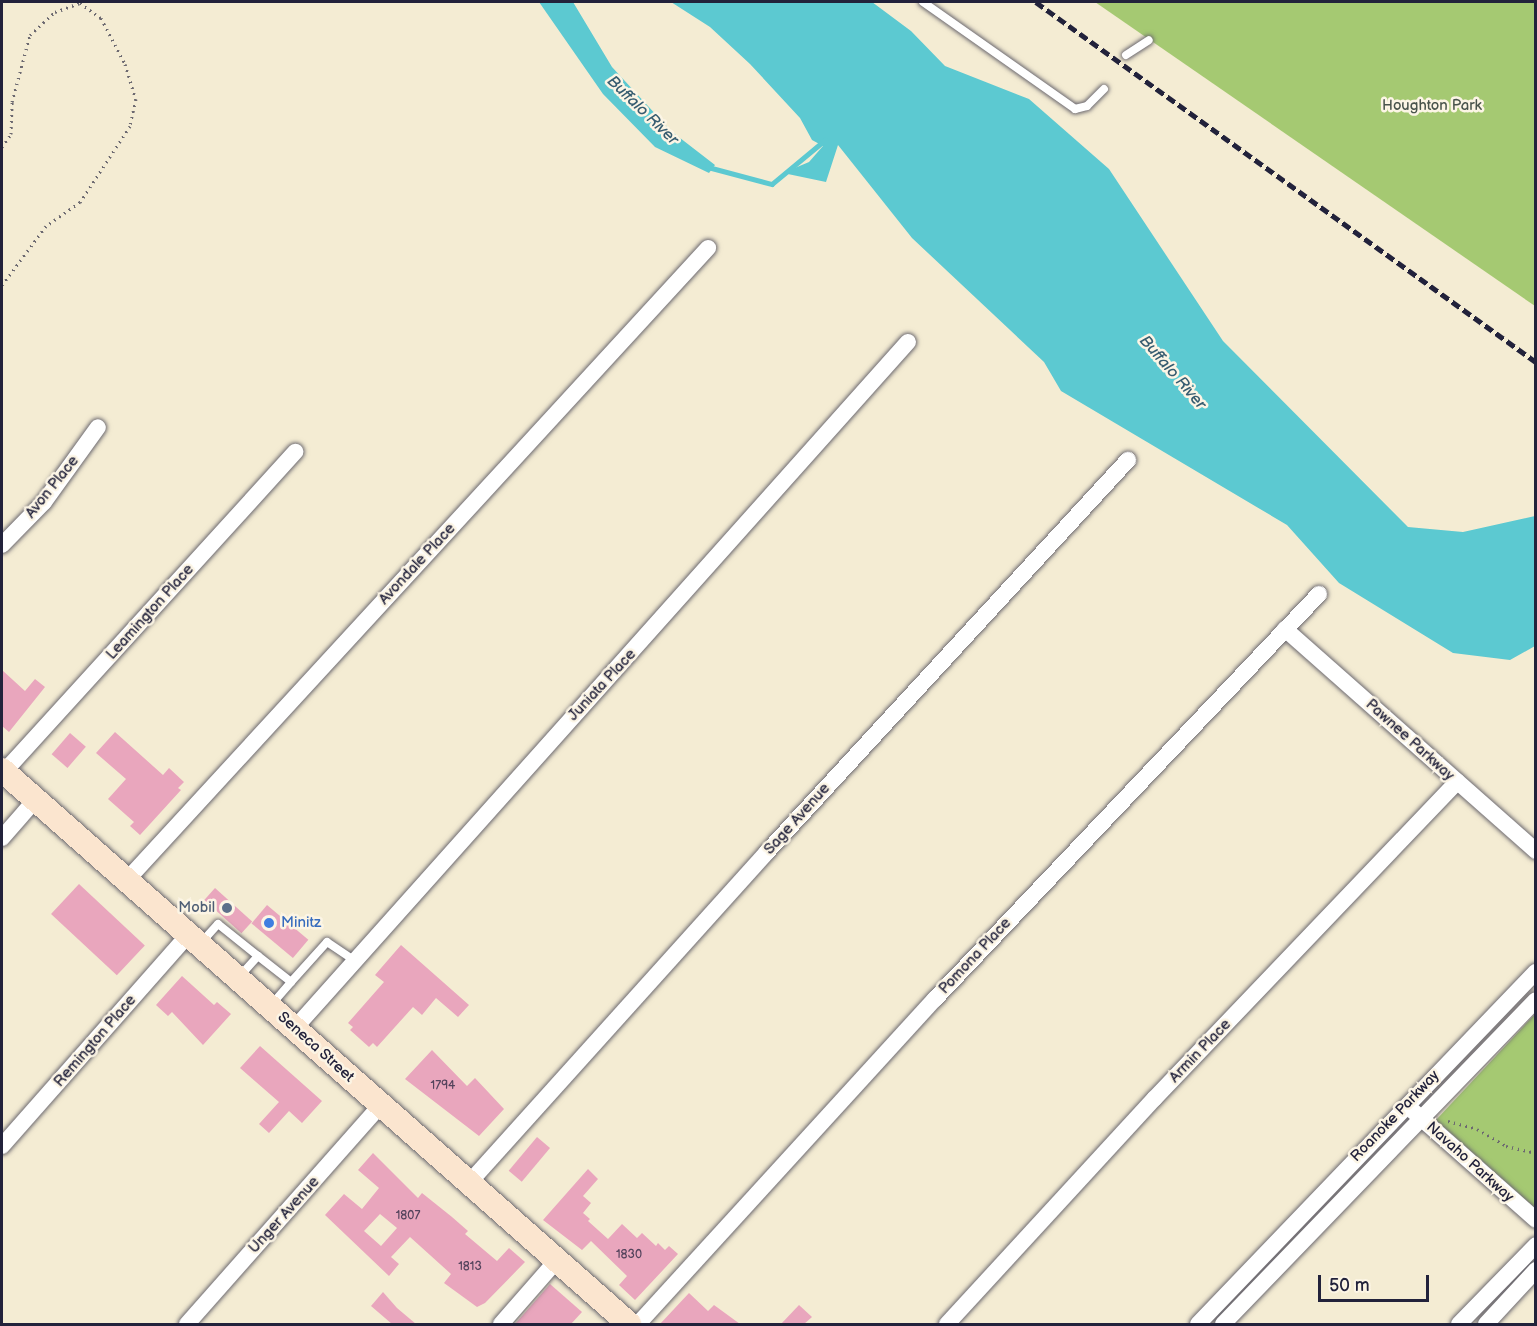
<!DOCTYPE html>
<style>
body{margin:0}
#map{position:relative;width:1537px;height:1326px;overflow:hidden;background:#f4ecd3;font-family:"Balsamiq Sans",sans-serif}
div>[style]{position:absolute}
[style*='--x']{left:calc(var(--x)*1px);top:calc(var(--y)*1px);width:calc(var(--w)*1px);rotate:calc(var(--a)*1deg)}
.green>*{inset:0;background:#a5c972}
.water>*{inset:0;background:#5cc9d1}
.stream>*{height:4.5px;margin:-2.25px;padding:0 2.25px;transform-origin:2.25px;border-radius:2.25px;background:#5cc9d1}
.building>*{inset:0;background:#e9a6bd;transform-origin:0 0}
.path>*{height:3px;margin-top:-1.5px;transform-origin:0;background:repeating-linear-gradient(90deg,#6c6970 0 1.5px,transparent 0 6px)}
.roads{filter:drop-shadow(0 0 2px #6c6970) drop-shadow(0 0 2px #6c6970)}
.service>*{height:8px;margin:-4px;padding:0 4px;transform-origin:4px;border-radius:4px;background:#fff}
.minor>*{height:16px;margin:-8px;padding:0 8px;transform-origin:8px;border-radius:8px;background:#fff}
.secondary>*{height:24px;margin:-12px;padding:0 12px;transform-origin:12px;border-radius:12px;background:#fbe5cf}
.rail>*{height:4.5px;margin-top:-2.25px;transform-origin:0;background:repeating-linear-gradient(90deg,#22223b 0 9px,transparent 0 13.5px)}
.dots>*{width:16px;height:16px;translate:-50% -50%;box-sizing:border-box;border:3px solid #fcf5e5;border-radius:50%}
span{translate:-50% -50%;white-space:nowrap;text-align:center;line-height:1.15;-webkit-text-stroke:5px #fcf5e5;paint-order:stroke}
.number-label{font-size:12px;color:#54435c}
.number-label span{-webkit-text-stroke-width:0}
.park-label{font-size:15px;color:#49544c}
.street-label{font-size:15px;color:#22223b}
.service-label{font-size:15px;color:#4e5e75}
.right{translate:-100% -50%;text-align:right}
.shop-label{font-size:15px;color:#366cbe}
.left{translate:0 -50%;text-align:left}
.water-label{font-size:16px;color:#365c70;font-style:italic}
.frame{position:absolute;inset:0;border:3px solid #22223b;pointer-events:none}
.scale{position:absolute;left:1318px;top:1275px;width:111px;height:27px;box-sizing:border-box;border:3px solid #22223b;border-top:0;padding-left:8px;font-size:18px;line-height:21px;white-space:nowrap;color:#22223b;-webkit-text-stroke:4px #fcf5e5;paint-order:stroke}
</style>
<div id="map">
<div class="green">
<div style="clip-path:polygon(1095px 2px,1535px 2px,1535px 306px)"></div>
<div style="clip-path:polygon(1535px 1014px,1535px 1208px,1436px 1120px)"></div>
</div>
<div class="water">
<div style="clip-path:polygon(539px 2px,573px 2px,612px 67px,671px 131px,715px 165px,709px 173px,655px 147px,603px 94px)"></div>
<div style="clip-path:polygon(671px 2px,872px 2px,911px 31px,945px 66px,1029px 99px,1109px 169px,1223px 341px,1408px 527px,1463px 532px,1535px 516px,1535px 646px,1510px 660px,1453px 653px,1339px 583px,1287px 525px,1061px 391px,1044px 362px,912px 238px,838px 145px,826px 182px,783px 173px,809px 162px,823px 146px,812px 140px,800px 118px,750px 64px,710px 27px)"></div>
</div>
<div class="stream">
<div style="--x:708;--y:167;--w:66;--a:14.9"></div>
<div style="--x:772;--y:184;--w:69;--a:-39.7"></div>
</div>
<div class="building">
<div style="clip-path:polygon(2px 670px,25px 691px,35px 679px,45px 687px,9px 732px,2px 726px)"></div>
<div style="clip-path:polygon(115px 732px,163px 775px,169px 768px,184px 782px,178px 788px,181px 790px,140px 835px,130px 826px,134px 822px,108px 799px,126px 779px,96px 753px)"></div>
<div style="left:70px;top:733px;width:21px;height:28px;rotate:41deg"></div>
<div style="left:79px;top:884px;width:90px;height:41px;rotate:43deg"></div>
<div style="left:215px;top:888px;width:50px;height:16px;rotate:42deg"></div>
<div style="left:267px;top:905px;width:54px;height:24px;rotate:40deg"></div>
<div style="clip-path:polygon(401px 945px,469px 1005px,458px 1017px,436px 998px,422px 1015px,413px 1007px,377px 1047px,373px 1043px,369px 1047px,350px 1030px,353px 1027px,348px 1023px,384px 982px,375px 975px)"></div>
<div style="clip-path:polygon(182px 976px,214px 1005px,217px 1002px,231px 1014px,203px 1045px,172px 1012px,168px 1016px,156px 1005px)"></div>
<div style="clip-path:polygon(260px 1046px,322px 1101px,302px 1123px,289px 1111px,269px 1133px,259px 1124px,279px 1102px,240px 1068px)"></div>
<div style="clip-path:polygon(432px 1050px,467px 1086px,475px 1078px,504px 1109px,479px 1136px,405px 1079px)"></div>
<div style="left:537px;top:1137px;width:17px;height:44px;rotate:40deg"></div>
<div style="clip-path:polygon(evenodd,373px 1153px,418px 1198px,422px 1193px,452px 1217px,468px 1231px,465px 1234px,497px 1261px,509px 1248px,525px 1262px,485px 1303px,477px 1307px,444px 1283px,451px 1274px,410px 1237px,391px 1257px,399px 1264px,389px 1276px,325px 1215px,344px 1194px,362px 1209px,379px 1188px,358px 1170px,373px 1153px,380px 1214px,397px 1228px,381px 1246px,364px 1231px,380px 1214px)"></div>
<div style="clip-path:polygon(588px 1169px,598px 1179px,583px 1196px,591px 1203px,583px 1213px,590px 1219px,588px 1221px,608px 1239px,622px 1224px,637px 1238px,642px 1233px,656px 1246px,658px 1243px,665px 1250px,669px 1246px,678px 1254px,635px 1300px,619px 1285px,627px 1276px,591px 1241px,582px 1250px,543px 1220px)"></div>
<div style="clip-path:polygon(550px 1284px,582px 1312px,571px 1324px,515px 1324px)"></div>
<div style="clip-path:polygon(383px 1292px,397px 1308px,416px 1324px,392px 1324px,371px 1306px)"></div>
<div style="clip-path:polygon(689px 1293px,708px 1311px,714px 1305px,740px 1324px,660px 1324px)"></div>
<div style="clip-path:polygon(799px 1305px,812px 1317px,804px 1324px,781px 1324px)"></div>
</div>
<div class="path">
<div style="--x:2;--y:147;--w:16;--a:-55"></div>
<div style="--x:11;--y:134;--w:32;--a:-88"></div>
<div style="--x:12;--y:102;--w:69;--a:-75"></div>
<div style="--x:30;--y:35;--w:34;--a:-43"></div>
<div style="--x:55;--y:12;--w:27;--a:-20"></div>
<div style="--x:80;--y:3;--w:26;--a:36"></div>
<div style="--x:101;--y:18;--w:52;--a:62.4"></div>
<div style="--x:125;--y:64;--w:37;--a:73"></div>
<div style="--x:136;--y:99;--w:28;--a:103"></div>
<div style="--x:130;--y:126;--w:91;--a:123.3"></div>
<div style="--x:80;--y:202;--w:42;--a:144.8"></div>
<div style="--x:46;--y:226;--w:74;--a:126.7"></div>
<div style="--x:1448;--y:1121;--w:30;--a:15"></div>
<div style="--x:1477;--y:1129;--w:34;--a:30"></div>
<div style="--x:1506;--y:1146;--w:31;--a:13"></div>
</div>
<div class="roads">
<div class="service">
<div style="--x:923;--y:2;--w:186;--a:35.1"></div>
<div style="--x:1075;--y:109;--w:12;--a:-14"></div>
<div style="--x:1087;--y:106;--w:24;--a:-45"></div>
<div style="--x:1126;--y:55;--w:27;--a:-33"></div>
<div style="--x:200;--y:944;--w:27;--a:-48"></div>
<div style="--x:218;--y:924;--w:51;--a:38.7"></div>
<div style="--x:240;--y:976;--w:27;--a:-48"></div>
<div style="--x:258;--y:956;--w:42;--a:38.2"></div>
<div style="--x:291;--y:982;--w:54;--a:-48"></div>
<div style="--x:327;--y:942;--w:34;--a:34"></div>
<div style="--x:272;--y:1004;--w:29;--a:-49"></div>
</div>
<div class="minor">
<div style="--x:2;--y:545;--w:60;--a:-45.7"></div>
<div style="--x:44;--y:502;--w:92;--a:-54.2"></div>
<div style="--x:1285;--y:629;--w:335;--a:41.5"></div>
<div style="--x:4;--y:772;--w:433;--a:-47.7"></div>
<div style="--x:2;--y:838;--w:52;--a:-48.9"></div>
<div style="--x:126;--y:881;--w:860;--a:-47.4"></div>
<div style="--x:295;--y:1028;--w:920;--a:-48.22"></div>
<div style="--x:1413;--y:1111;--w:164;--a:41.5"></div>
<div style="--x:2;--y:1146;--w:281;--a:-48.6"></div>
<div style="--x:469;--y:1183;--w:445;--a:-48"></div>
<div style="--x:767;--y:852;--w:533;--a:-47.36"></div>
<div style="--x:187;--y:1324;--w:293;--a:-48.5"></div>
<div style="--x:501;--y:1324;--w:85;--a:-48.8"></div>
<div style="--x:638;--y:1324;--w:440;--a:-47.6"></div>
<div style="--x:935;--y:999;--w:558;--a:-46.52"></div>
<div style="--x:947;--y:1324;--w:306;--a:-47.4"></div>
<div style="--x:1154;--y:1099;--w:439;--a:-46.3"></div>
<div style="--x:1198;--y:1324;--w:488;--a:-46.2"></div>
<div style="--x:1223;--y:1324;--w:450;--a:-46"></div>
<div style="--x:1459;--y:1324;--w:110;--a:-45.7"></div>
<div style="--x:1486;--y:1324;--w:74;--a:-47.2"></div>
</div>
<div class="secondary">
<div style="--x:2;--y:770;--w:837;--a:41.46"></div>
</div>
</div>
<div class="rail">
<div style="--x:1036;--y:2;--w:616;--a:35.75"></div>
</div>
<div class="dots">
<div style="left:227px;top:908px;background:#5c6f8a"></div>
<div style="left:269px;top:923px;background:#3f7fe0"></div>
</div>
<div class="number-label">
<span style="left:443px;top:1086px">1794</span>
<span style="left:408px;top:1216px">1807</span>
<span style="left:629px;top:1255px">1830</span>
<span style="left:470px;top:1267px">1813</span>
</div>
<div class="park-label">
<span style="left:1432px;top:106px">Houghton Park</span>
</div>
<div class="street-label">
<span style="left:52px;top:487px;rotate:-51deg">Avon Place</span>
<span style="left:417px;top:564px;rotate:-47deg">Avondale Place</span>
<span style="left:150px;top:612px;rotate:-48deg">Leamington Place</span>
<span style="left:602px;top:685px;rotate:-47deg">Juniata Place</span>
<span style="left:1410px;top:740px;rotate:42deg">Pawnee Parkway</span>
<span style="left:797px;top:819px;rotate:-48deg">Sage Avenue</span>
<span style="left:975px;top:956px;rotate:-47deg">Pomona Place</span>
<span style="left:95px;top:1041px;rotate:-49deg">Remington Place</span>
<span style="left:316px;top:1047px;rotate:42deg">Seneca Street</span>
<span style="left:1200px;top:1051px;rotate:-46deg">Armin Place</span>
<span style="left:1395px;top:1116px;rotate:-46deg">Roanoke Parkway</span>
<span style="left:1470px;top:1162px;rotate:42deg">Navaho Parkway</span>
<span style="left:284px;top:1215px;rotate:-48deg">Unger Avenue</span>
</div>
<div class="service-label">
<span class="right" style="left:215px;top:908px">Mobil</span>
</div>
<div class="shop-label">
<span class="left" style="left:281px;top:923px">Minitz</span>
</div>
<div class="water-label">
<span style="left:642px;top:111px;rotate:44deg">Buffalo River</span>
<span style="left:1172px;top:373px;rotate:49deg">Buffalo River</span>
</div>
<div class="frame"></div>
<div class="scale">50 m</div>
</div>
